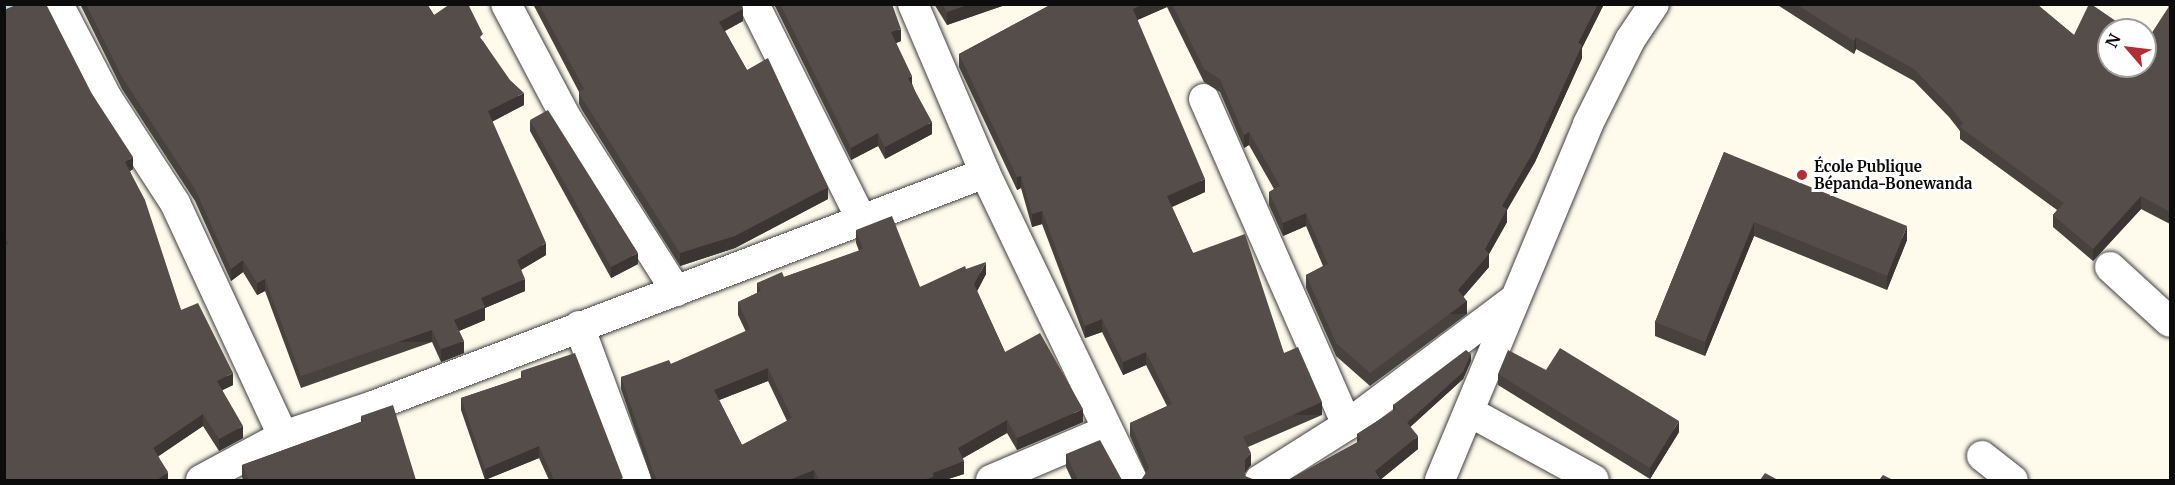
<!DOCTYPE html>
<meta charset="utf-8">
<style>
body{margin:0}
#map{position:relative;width:2175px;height:485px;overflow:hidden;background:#fefaec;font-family:Merriweather,serif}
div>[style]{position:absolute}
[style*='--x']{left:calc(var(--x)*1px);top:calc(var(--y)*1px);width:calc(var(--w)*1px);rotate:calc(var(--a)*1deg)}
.stream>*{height:9px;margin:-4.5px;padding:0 4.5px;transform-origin:4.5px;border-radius:4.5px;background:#b5daf1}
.roads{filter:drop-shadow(0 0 2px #3f3f3f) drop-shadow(0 0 2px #3f3f3f)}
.minor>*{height:30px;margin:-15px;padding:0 15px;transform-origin:15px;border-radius:15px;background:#fff}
.wall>*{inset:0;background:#48423f}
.shaded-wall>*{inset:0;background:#3b3633;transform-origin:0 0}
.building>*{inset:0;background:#544d49}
.dots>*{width:16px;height:16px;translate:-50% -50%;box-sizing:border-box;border:3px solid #fff;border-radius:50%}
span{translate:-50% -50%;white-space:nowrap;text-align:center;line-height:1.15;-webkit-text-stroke:6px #fff;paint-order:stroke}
.poi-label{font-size:15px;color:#0c0c0c;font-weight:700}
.left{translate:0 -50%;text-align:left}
.frame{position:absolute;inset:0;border:6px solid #0c0c0c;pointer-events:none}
.north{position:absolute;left:2097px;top:18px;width:60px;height:60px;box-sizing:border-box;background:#fff;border:2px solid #9e9e9e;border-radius:50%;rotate:298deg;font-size:16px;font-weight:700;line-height:24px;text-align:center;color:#0c0c0c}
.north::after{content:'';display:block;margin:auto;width:21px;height:27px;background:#b12f34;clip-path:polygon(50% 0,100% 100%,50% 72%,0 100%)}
</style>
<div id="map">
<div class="stream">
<div style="--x:4;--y:9;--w:18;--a:-16"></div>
</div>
<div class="roads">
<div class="minor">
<div style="--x:58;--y:4;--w:106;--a:62.5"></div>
<div style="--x:107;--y:98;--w:125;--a:57.1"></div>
<div style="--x:175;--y:203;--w:257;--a:65.1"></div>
<div style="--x:506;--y:4;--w:130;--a:62.1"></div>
<div style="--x:567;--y:119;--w:204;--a:57.6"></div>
<div style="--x:754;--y:4;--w:242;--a:63.5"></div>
<div style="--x:913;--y:4;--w:184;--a:66.9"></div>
<div style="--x:985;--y:173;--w:340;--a:64.4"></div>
<div style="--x:1204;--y:99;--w:356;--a:66.3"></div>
<div style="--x:2110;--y:267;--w:81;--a:42.5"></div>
<div style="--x:579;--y:326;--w:164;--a:69.7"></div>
<div style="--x:1470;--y:412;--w:141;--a:28.7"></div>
<div style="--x:1982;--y:456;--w:39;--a:38"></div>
<div style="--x:201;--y:480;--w:93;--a:-28.2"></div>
<div style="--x:283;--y:436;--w:95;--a:-18.4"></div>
<div style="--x:373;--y:406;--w:655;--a:-20.84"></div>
<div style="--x:991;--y:480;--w:125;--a:-23.1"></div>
<div style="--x:1260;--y:480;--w:103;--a:-32.3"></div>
<div style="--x:1347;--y:425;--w:206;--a:-36.9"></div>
<div style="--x:1440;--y:480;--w:386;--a:-67.4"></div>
<div style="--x:1588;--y:124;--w:94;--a:-63.4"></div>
<div style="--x:1630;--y:40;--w:43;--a:-56.3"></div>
</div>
</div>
<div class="wall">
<div style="clip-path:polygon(80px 4px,427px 4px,434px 15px,483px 41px,524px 105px,492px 121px,546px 255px,521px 270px,525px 291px,485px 308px,485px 320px,459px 331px,464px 353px,441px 362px,432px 342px,301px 388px,265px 291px,257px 295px,243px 272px,231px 281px,195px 201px,122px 89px)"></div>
<div style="clip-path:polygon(533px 4px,742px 4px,743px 21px,725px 31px,747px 70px,828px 199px,735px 248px,680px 266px,582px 110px,579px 104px,579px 92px)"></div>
<div style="clip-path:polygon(774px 4px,892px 4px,901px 41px,896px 43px,932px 134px,885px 159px,878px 146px,851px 160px)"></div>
<div style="clip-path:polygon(934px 4px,1008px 4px,947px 25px)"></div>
<div style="clip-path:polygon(1052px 4px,1604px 4px,1582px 48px,1582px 58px,1535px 162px,1507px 209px,1507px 222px,1489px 254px,1489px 267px,1463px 297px,1467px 314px,1370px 386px,1336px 356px,1306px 288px,1306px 275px,1323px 266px,1306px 226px,1283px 236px,1269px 205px,1269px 192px,1274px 189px,1249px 145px,1244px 148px,1220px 92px,1204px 82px,1167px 7px,1137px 20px,1205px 192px,1172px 207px,1193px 253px,1284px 353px,1322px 415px,1248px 447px,1251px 465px,1245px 472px,1146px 473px,1130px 436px,1130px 423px,1167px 406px,1146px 365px,1123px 375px,1102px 332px,1085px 338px,1042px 224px,1032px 227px,1021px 188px,1017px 190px,959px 67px,959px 54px)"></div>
<div style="clip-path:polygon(1776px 4px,2039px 4px,2038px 6px,2074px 35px,2146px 42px,2169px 7px,2166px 4px,2170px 4px,2170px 224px,2141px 209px,2093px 261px,2053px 227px,2053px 215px,2057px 210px,1960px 139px,1960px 131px,1949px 117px,1914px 81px,1856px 49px,1854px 54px)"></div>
<div style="clip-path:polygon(4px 10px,92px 94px,133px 169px,130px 171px,181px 310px,233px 385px,222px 390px,243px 438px,219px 451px,203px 426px,158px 456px,168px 480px,4px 480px)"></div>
<div style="clip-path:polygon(530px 120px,638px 264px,611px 278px,530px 131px)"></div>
<div style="clip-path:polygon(1724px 152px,1907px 240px,1887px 290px,1754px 236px,1705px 356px,1655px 336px,1655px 322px)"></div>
<div style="clip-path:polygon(evenodd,856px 230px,920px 287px,966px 269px,986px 274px,977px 291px,1005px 352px,1083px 422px,1017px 450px,1007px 433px,963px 458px,964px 474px,945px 480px,652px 480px,621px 389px,621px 377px,671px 364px,746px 332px,738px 315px,738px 302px,757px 293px,757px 283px,784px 277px,859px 251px,856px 243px,856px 230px,768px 381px,787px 421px,742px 445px,719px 400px,768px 381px)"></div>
<div style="clip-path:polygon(1471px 361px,1463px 379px,1410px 427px,1418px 449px,1380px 480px,1357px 443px,1357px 434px,1393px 411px,1393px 405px)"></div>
<div style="clip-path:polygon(1546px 370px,1679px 432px,1650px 479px,1498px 385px,1498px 374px)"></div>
<div style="clip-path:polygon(521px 371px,623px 480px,549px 480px,539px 458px,485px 480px,461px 410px,461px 398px,521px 378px)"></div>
<div style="clip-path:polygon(361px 416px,416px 480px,243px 480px,242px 477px,242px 465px,361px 422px)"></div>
<div style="clip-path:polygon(1066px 454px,1122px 480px,1072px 480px,1066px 467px)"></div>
</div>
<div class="shaded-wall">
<div style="clip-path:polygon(970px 4px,1008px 4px,947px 25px,947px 12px)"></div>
<div style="clip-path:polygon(1143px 4px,1167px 4px,1167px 7px,1133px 22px,1133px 9px)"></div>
<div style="clip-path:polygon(1598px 4px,1604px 4px,1582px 48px,1582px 58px,1535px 162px,1502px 219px,1502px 206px,1578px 43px)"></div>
<div style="clip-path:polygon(743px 9px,743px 21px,719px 34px,719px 22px)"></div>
<div style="clip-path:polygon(901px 29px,901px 41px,891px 45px,891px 32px)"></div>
<div style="clip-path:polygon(1856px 37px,1856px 49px,1854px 54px,1854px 41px)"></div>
<div style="clip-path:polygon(912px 76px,912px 89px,908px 78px)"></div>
<div style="clip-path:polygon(524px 93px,524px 105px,488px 124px,488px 111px)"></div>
<div style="clip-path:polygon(932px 122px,932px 134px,885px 159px,885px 147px)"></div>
<div style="clip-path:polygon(1249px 132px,1249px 145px,1244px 148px,1244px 135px)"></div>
<div style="clip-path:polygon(878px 133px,878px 146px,851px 160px,851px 148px)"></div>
<div style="clip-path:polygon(133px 157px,133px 169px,125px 174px,125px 162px)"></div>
<div style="clip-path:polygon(1021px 176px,1021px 188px,1017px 190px,1017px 177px)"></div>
<div style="clip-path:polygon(1205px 179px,1205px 192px,1167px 209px,1167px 196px)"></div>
<div style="clip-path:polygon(828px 187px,828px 199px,735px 248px,680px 266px,680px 253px)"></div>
<div style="clip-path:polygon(2141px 196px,2141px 209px,2093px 261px,2093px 249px)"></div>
<div style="clip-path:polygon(1507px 209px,1507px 222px,1489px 254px,1489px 267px,1458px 303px,1458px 290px,1485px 249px)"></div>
<div style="clip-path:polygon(1042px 211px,1042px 224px,1032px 227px,1032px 214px)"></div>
<div style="clip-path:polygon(1306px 213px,1306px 226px,1283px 236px,1283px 223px)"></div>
<div style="clip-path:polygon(1754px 222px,1754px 236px,1705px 356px,1705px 342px)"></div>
<div style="clip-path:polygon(1907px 226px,1907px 240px,1887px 290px,1887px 276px)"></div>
<div style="clip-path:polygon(546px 243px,546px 255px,517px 272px,517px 260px)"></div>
<div style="clip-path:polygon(638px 253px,638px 264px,611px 278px,611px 267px)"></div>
<div style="clip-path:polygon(243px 260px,243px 272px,231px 281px,231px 269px)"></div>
<div style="clip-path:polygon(986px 262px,986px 274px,974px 297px,974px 284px)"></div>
<div style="clip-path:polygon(265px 279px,265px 291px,257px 295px,257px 283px)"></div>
<div style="clip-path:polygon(525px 279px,525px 291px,485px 308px,485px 320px,454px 333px,454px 320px,481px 298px)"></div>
<div style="left:1467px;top:301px;width:13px;height:121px;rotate:90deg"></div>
<div style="clip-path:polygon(1102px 319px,1102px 332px,1085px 338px,1085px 326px)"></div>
<div style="left:432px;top:330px;width:12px;height:139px;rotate:90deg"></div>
<div style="clip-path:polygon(464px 341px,464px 353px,441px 362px,441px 349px)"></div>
<div style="clip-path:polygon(1146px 352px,1146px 365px,1123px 375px,1123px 362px)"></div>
<div style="clip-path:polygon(1471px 354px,1471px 361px,1463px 379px,1407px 430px,1407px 423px)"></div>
<div style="clip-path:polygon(768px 368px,768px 381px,714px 402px,714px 390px)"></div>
<div style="clip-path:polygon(233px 373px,233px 385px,217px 393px,217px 381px)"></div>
<div style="left:1322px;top:402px;width:13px;height:86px;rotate:90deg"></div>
<div style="clip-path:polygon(1083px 409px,1083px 422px,1017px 450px,1017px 438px)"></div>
<div style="clip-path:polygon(203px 414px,203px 426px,153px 460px,153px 448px)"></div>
<div style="clip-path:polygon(1007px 420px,1007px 433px,958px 461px,958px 448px)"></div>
<div style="clip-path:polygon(1679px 421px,1679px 432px,1650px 479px,1650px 468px)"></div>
<div style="clip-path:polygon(243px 426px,243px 438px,219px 451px,219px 439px)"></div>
<div style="clip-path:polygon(1418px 436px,1418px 449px,1380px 480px,1375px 471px)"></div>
<div style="clip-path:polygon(539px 446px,539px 458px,485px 480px,485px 469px)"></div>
<div style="clip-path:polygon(1251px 453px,1251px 465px,1245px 473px,1245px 460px)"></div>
<div style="clip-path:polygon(964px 461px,964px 474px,945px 480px,923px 480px,933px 473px)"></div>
<div style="clip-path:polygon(814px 470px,814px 480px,789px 480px)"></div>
<div style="clip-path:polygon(168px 472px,168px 480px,157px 480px)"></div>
</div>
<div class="building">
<div style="clip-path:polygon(18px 4px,46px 4px,92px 94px,133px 157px,125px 162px,145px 200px,181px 310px,198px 303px,233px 373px,217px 381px,243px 426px,219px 439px,203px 414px,153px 448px,168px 472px,157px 480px,4px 480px,4px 246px,8px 244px,4px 233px,4px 10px)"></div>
<div style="clip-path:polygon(86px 4px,427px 4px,434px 15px,450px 4px,468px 4px,483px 34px,480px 37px,510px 80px,524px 93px,488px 111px,546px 243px,517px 260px,525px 279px,481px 298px,485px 307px,454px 320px,464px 341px,441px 349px,432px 330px,301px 376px,265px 279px,257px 283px,243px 260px,231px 269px,195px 189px,122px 77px)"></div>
<div style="clip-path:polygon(539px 4px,742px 4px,743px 9px,719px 22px,747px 70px,768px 58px,828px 187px,735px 236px,680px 253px,582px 98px,579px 92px,584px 89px)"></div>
<div style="clip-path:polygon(780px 4px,892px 4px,901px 29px,891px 32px,912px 76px,908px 78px,932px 122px,885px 147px,878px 133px,851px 148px)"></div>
<div style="clip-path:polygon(942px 4px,970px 4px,947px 12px)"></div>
<div style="clip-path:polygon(1052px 4px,1143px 4px,1133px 9px,1205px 179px,1167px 196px,1193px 253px,1245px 234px,1284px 353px,1298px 347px,1322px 402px,1243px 437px,1251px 453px,1245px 460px,1245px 476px,1255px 480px,1141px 480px,1149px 468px,1130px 423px,1172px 404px,1146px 352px,1123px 362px,1102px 319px,1085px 326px,1042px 211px,1032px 214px,1021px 176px,1017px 177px,959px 54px)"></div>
<div style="clip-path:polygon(1172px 4px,1598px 4px,1578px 43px,1582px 45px,1535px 149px,1502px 206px,1507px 209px,1485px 249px,1489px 254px,1458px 290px,1467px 301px,1370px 373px,1336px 343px,1306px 275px,1328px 264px,1306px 213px,1283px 223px,1269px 192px,1280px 186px,1249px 132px,1244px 135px,1220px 79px,1204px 69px)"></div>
<div style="clip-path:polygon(1796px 4px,2037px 4px,2074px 35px,2089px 4px,2091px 4px,2129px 30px,2109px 30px,2109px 66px,2145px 66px,2145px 41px,2146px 42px,2170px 5px,2170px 212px,2141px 196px,2093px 249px,2053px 215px,2064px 203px,1960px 127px,1963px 123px,1949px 105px,1914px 69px,1856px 37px,1854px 41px)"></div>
<div style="clip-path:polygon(548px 110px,638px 253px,611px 267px,530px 120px)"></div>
<div style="clip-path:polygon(1724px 152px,1907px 226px,1887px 276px,1754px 222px,1705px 342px,1655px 322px)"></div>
<div style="clip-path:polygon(evenodd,892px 216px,920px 287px,965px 266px,966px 269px,986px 262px,974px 284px,1005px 352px,1040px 333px,1083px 409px,1017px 438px,1007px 420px,958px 448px,964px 461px,933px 473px,933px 477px,923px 480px,819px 480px,814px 470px,789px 480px,657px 480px,653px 471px,621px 377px,669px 360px,671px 364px,750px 329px,738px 302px,761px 291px,757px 283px,782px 272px,784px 277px,863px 249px,856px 230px,892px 216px,768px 368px,792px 418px,742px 445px,714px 390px,768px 368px)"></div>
<div style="clip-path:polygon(1560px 348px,1679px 421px,1650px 468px,1498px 374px,1508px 350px,1546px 370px)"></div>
<div style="clip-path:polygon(1466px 350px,1471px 354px,1463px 372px,1407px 423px,1393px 405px)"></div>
<div style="clip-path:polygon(575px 353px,623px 478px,619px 480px,554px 480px,539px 446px,485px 469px,461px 398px,523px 377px,521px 371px)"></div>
<div style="clip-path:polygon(393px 405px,416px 480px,249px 480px,242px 465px,363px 421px,361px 416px)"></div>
<div style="clip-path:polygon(1396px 409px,1418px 436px,1375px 471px,1380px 480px,1288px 480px,1361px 440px,1357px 434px)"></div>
<div style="clip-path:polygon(1100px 440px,1122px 480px,1078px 480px,1066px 454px)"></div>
<div style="clip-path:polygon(1765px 473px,1778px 480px,1760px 480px)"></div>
<div style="clip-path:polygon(1883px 475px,1893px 480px,1879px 480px)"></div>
</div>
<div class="dots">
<div style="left:1802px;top:175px;background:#b12f34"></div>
</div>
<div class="poi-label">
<span class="left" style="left:1814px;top:175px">École Publique<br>Bépanda-Bonewanda</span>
</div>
<div class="frame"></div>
<div class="north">N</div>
</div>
